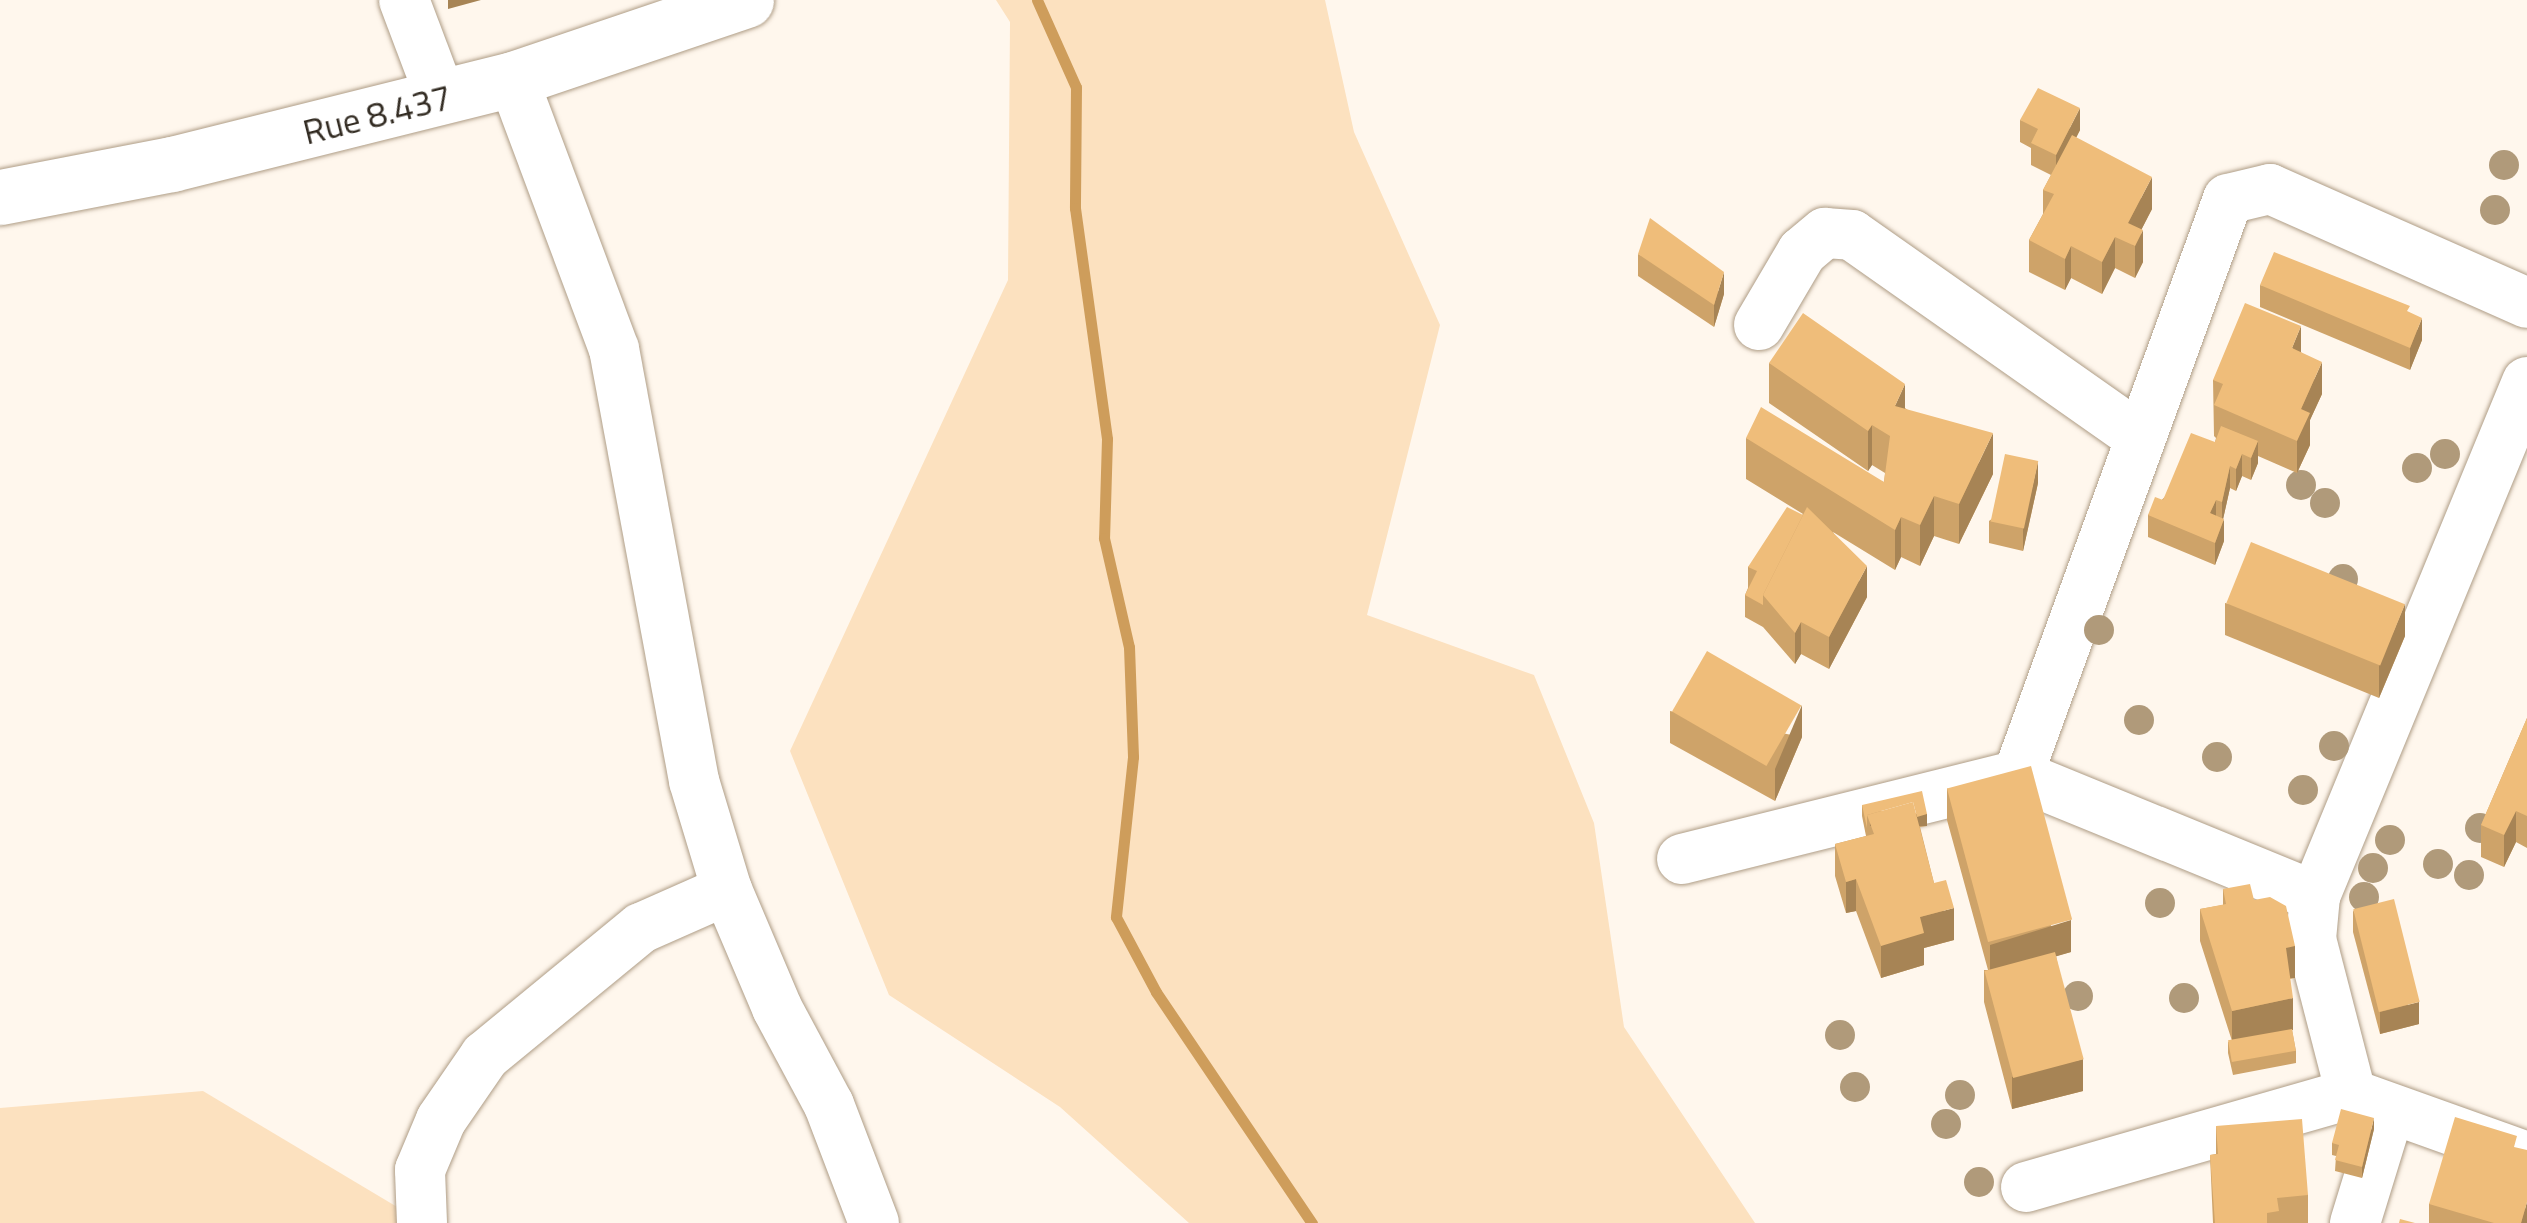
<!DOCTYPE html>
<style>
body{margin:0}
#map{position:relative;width:2527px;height:1223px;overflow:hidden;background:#fff7ed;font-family:"Titillium Web",sans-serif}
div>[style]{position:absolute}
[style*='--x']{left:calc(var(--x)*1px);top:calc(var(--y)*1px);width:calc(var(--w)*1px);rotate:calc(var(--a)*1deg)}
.green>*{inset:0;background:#fce1bf}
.stream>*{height:11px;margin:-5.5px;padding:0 5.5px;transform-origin:5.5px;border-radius:5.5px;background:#ce9d5b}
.roads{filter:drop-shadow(0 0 2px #af9d86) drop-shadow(0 0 2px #af9d86)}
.minor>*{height:50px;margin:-25px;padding:0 25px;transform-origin:25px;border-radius:25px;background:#fff}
.major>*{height:55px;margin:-27.5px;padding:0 27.5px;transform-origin:27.5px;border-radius:27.5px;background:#fff}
.trees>*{width:30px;height:30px;margin:-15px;border-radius:50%;background:#b09a7a}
.wall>*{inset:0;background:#cea369}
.shaded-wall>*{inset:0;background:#a78455;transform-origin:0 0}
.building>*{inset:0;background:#efbd7a;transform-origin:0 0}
span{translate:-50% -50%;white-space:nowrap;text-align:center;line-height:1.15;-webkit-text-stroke:8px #fff;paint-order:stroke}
.street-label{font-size:35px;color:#332c23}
</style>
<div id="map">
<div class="green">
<div style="clip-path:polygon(996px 0,1325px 0,1354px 132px,1440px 325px,1367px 615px,1534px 675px,1594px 823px,1624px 1027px,1755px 1223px,1189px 1223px,1060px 1107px,889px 995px,790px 751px,1008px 280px,1010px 22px)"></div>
<div style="clip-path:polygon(203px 1091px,424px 1223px,0 1223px,0 1108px)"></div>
</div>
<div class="stream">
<div style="--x:1037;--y:0;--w:95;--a:65.9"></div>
<div style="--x:1076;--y:87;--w:121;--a:90.5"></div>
<div style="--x:1075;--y:208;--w:233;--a:82.1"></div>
<div style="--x:1107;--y:439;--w:99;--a:91.7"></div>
<div style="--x:1104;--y:538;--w:112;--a:77.1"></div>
<div style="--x:1129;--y:647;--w:110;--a:87.9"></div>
<div style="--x:1133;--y:757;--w:161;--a:96.1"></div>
<div style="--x:1116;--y:917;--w:85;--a:61.9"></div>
<div style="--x:1156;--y:992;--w:279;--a:56"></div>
</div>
<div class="roads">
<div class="minor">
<div style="--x:404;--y:0;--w:105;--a:69.3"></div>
<div style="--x:513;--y:79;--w:288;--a:69.5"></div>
<div style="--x:614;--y:349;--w:439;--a:79.5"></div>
<div style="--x:694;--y:781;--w:114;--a:73.2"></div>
<div style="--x:727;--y:890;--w:128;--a:67"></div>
<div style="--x:777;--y:1008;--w:110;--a:61.8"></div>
<div style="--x:829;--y:1105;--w:126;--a:69.1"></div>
<div style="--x:1759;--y:325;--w:85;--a:-59.5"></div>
<div style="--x:1802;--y:252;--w:30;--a:-40"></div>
<div style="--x:1825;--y:233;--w:27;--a:4"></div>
<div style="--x:1852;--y:235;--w:350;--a:35.1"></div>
<div style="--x:2527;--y:382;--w:556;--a:112.41"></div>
<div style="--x:2315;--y:896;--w:43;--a:95.3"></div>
<div style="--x:2311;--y:939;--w:160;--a:75.5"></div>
<div style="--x:2351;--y:1094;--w:187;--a:19.7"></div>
<div style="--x:2018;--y:775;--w:613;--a:-69.97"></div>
<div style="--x:2228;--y:199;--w:43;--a:-13.4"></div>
<div style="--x:2270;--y:189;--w:281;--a:23.9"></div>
<div style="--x:1682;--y:859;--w:346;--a:-14"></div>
<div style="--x:2018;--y:775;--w:321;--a:22.2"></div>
<div style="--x:2026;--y:1187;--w:338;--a:-16"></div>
<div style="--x:422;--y:1223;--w:53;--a:-92.2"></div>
<div style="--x:420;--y:1170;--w:54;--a:-67.2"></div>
<div style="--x:441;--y:1120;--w:78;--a:-55.5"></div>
<div style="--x:485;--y:1056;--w:202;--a:-39.4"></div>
<div style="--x:641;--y:928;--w:94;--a:-23.8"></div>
<div style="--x:2355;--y:1223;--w:119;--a:-72.9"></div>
</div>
<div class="major">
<div style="--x:0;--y:197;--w:175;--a:-10.9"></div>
<div style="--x:172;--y:164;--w:351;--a:-14"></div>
<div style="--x:513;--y:79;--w:246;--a:-18.7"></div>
</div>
</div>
<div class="trees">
<div style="left:2504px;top:165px"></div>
<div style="left:2495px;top:210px"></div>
<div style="left:2445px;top:454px"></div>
<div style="left:2417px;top:468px"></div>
<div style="left:2301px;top:485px"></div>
<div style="left:2325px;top:503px"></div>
<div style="left:2343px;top:579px"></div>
<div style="left:2099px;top:630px"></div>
<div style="left:2139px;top:720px"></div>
<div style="left:2334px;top:746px"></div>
<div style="left:2217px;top:757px"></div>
<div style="left:2303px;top:790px"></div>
<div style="left:2480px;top:828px"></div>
<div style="left:2390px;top:840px"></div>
<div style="left:2438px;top:864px"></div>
<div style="left:2373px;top:868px"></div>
<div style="left:2469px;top:875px"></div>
<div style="left:2364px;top:897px"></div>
<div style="left:2160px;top:903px"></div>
<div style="left:2078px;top:996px"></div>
<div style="left:2184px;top:998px"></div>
<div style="left:1840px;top:1035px"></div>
<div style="left:1855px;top:1087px"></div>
<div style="left:1960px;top:1095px"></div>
<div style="left:1946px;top:1124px"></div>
<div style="left:1979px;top:1182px"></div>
</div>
<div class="wall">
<div style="clip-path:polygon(2020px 120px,2080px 130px,2076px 138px,2152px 209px,2141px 230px,2143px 262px,2135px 278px,2115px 268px,2102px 294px,2071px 278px,2065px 290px,2029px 272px,2029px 240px,2043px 214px,2043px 190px,2051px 175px,2031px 165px,2031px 148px,2020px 142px)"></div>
<div style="clip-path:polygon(1638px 254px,1724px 294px,1714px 327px,1638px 276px)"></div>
<div style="clip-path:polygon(2260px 285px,2410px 313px,2422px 340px,2410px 370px,2260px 307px)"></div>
<div style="clip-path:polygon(2301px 352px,2322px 394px,2310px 420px,2310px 445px,2297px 473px,2258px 456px,2258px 463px,2251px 480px,2242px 476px,2236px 491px,2230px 488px,2223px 519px,2224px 541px,2215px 565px,2148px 537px,2148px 515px,2215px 442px,2216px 438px,2214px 436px,2213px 380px)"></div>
<div style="clip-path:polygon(1769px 363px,1905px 408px,1993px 474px,1959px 544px,1934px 536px,1920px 566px,1901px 557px,1895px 570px,1833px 532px,1867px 597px,1829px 669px,1801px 654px,1795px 664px,1763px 627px,1745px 617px,1745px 595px,1748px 588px,1748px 567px,1803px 514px,1746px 479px,1746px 438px,1884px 482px,1885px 473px,1872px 465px,1868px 471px,1769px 403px)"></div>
<div style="clip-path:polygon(2038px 483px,2023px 551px,1989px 543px,1989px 521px)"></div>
<div style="clip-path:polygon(2225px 603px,2405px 636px,2379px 698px,2225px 635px)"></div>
<div style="clip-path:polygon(1670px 711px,1802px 737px,1775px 801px,1670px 743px)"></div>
<div style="clip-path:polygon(2527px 718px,2527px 848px,2516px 842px,2504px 867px,2481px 857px,2481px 825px)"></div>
<div style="clip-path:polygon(1947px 788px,2071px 952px,2056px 956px,2083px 1091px,2012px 1109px,1984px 1002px,1984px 970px,1988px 970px,1947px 820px)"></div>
<div style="clip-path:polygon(1862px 805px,1927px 826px,1920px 827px,1934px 883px,1954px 940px,1924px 948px,1924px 965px,1881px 978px,1856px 911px,1846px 913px,1835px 876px,1835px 844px,1866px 836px,1862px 816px)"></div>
<div style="clip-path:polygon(2223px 889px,2254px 900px,2295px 978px,2290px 979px,2292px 1030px,2296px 1051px,2296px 1063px,2233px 1075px,2228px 1053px,2228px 1042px,2232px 1041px,2200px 941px,2200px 909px,2223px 905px)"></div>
<div style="clip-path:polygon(2353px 910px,2419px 1024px,2380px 1034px,2353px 932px)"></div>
<div style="clip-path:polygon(2216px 1126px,2308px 1195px,2308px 1223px,2213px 1223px,2210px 1155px,2216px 1154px)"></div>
<div style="clip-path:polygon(2374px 1129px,2362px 1178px,2335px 1171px,2336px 1156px,2332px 1155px,2332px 1143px)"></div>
<div style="clip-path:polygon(2517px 1148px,2527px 1223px,2429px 1223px,2429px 1204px)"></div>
</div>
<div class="shaded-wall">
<div style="clip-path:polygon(448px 0,481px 0,448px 9px)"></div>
<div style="clip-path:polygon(2080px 108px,2080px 130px,2056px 177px,2056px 155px)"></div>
<div style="clip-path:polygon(2152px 177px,2152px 209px,2133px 246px,2128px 223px)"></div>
<div style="clip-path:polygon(2143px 230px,2143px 262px,2135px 278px,2135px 246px)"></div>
<div style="clip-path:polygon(2115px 237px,2115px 268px,2102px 294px,2102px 262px)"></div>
<div style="clip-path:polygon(2071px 246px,2071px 278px,2065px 290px,2065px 259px)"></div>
<div style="clip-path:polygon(1724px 272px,1724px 294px,1714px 327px,1714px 305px)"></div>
<div style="clip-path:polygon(2422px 318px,2422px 340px,2410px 370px,2410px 348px)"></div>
<div style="clip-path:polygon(2301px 326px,2301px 358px,2292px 348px)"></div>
<div style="clip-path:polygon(2322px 362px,2322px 394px,2310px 420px,2310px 445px,2297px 473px,2297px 441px,2301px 409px)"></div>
<div style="clip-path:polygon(1905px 384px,1905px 424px,1895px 406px)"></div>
<div style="clip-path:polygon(1872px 425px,1872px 465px,1868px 471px,1868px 431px)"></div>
<div style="clip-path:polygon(1993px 433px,1993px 474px,1959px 544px,1959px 504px)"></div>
<div style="clip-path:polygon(2258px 441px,2258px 463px,2251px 480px,2251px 458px)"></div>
<div style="clip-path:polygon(2242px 454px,2242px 476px,2236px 491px,2236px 469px)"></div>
<div style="clip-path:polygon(2038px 461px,2038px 483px,2023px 551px,2023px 529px)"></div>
<div style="clip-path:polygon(2230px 466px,2230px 488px,2222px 524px,2224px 519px,2224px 541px,2215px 565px,2215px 543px,2222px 524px,2222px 502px)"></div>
<div style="clip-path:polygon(1934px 496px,1934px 536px,1920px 566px,1920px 525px)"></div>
<div style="clip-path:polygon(2216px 500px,2216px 522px,2210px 513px)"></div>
<div style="clip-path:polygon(1901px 517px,1901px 557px,1895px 570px,1895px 530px)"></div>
<div style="clip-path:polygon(1867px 566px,1867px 597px,1829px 669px,1829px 637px)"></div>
<div style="clip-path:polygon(2405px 604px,2405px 636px,2379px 698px,2379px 666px)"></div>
<div style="clip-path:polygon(1801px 622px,1801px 654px,1795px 664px,1795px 633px)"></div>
<div style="clip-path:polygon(1802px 705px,1802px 737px,1775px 801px,1775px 769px)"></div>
<div style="clip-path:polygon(2516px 811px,2516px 842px,2504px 867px,2504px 835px)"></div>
<div style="left:1927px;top:814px;width:12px;height:57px;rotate:90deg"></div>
<div style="clip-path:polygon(1856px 879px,1856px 911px,1846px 913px,1846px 882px)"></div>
<div style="clip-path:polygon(1954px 908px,1954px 940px,1924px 948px,1924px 965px,1881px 978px,1881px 946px,1920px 917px)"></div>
<div style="clip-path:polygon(2071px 920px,2071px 952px,1990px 976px,1990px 945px)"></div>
<div style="left:2295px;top:946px;width:32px;height:9px;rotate:90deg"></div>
<div style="clip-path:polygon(2293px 998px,2293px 1030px,2232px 1043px,2232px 1011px)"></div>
<div style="clip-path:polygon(2419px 1002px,2419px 1024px,2380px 1034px,2380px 1012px)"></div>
<div style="clip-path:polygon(2083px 1059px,2083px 1091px,2012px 1109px,2012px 1077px)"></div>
<div style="clip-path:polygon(2374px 1118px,2374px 1129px,2362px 1178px,2362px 1167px)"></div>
<div style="clip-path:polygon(2527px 1202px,2527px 1223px,2521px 1223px)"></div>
</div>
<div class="building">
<div style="clip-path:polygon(2038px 88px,2080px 108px,2056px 155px,2031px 143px,2038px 129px,2020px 120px)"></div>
<div style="clip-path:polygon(2072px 135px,2152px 177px,2128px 223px,2143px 230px,2135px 246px,2115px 237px,2102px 262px,2071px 246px,2065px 259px,2029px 240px,2054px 194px,2043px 190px)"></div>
<div style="clip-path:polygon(1650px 218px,1724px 272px,1714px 305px,1638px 254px)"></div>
<div style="clip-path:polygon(2274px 252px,2410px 306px,2407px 311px,2422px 318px,2410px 348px,2260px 285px)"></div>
<div style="clip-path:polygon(2245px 303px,2301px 326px,2292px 348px,2322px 362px,2301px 409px,2310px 413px,2297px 441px,2214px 405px,2223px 384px,2213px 380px)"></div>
<div style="clip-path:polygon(1803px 313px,1905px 384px,1895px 406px,1993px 433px,1959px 504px,1934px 496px,1920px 525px,1901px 517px,1895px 530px,1746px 438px,1761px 407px,1884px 482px,1890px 436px,1872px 425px,1868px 431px,1769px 363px)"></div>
<div style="clip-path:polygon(2221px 426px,2258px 441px,2251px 458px,2242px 454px,2236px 469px,2230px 466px,2222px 502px,2216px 500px,2210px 513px,2224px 519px,2215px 543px,2148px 515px,2155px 497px,2163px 500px,2191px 433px,2215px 442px)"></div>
<div style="left:2005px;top:454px;width:34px;height:69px;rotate:12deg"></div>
<div style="clip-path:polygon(1787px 507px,1803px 515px,1763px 595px,1763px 605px,1745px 595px,1757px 571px,1748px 567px)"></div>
<div style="clip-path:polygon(1807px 507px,1867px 566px,1829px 637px,1801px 622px,1795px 633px,1763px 595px)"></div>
<div style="left:2251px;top:542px;width:166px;height:66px;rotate:22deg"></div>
<div style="left:1707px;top:651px;width:109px;height:70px;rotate:30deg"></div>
<div style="clip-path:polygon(2527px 718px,2527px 816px,2516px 811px,2504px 835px,2481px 825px)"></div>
<div style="left:2031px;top:766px;width:159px;height:87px;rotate:75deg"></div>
<div style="clip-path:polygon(1922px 791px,1927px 814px,1917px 817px,1913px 802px,1867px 815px,1867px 828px,1862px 805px)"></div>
<div style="clip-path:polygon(1913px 802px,1934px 883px,1946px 880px,1954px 908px,1920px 917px,1924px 933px,1881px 946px,1856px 879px,1846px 882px,1835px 844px,1874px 834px,1867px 815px)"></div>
<div style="clip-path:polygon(2250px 884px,2254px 900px,2270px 897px,2286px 906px,2295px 946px,2286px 948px,2293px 998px,2232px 1011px,2200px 909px,2226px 904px,2223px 889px)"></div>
<div style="left:2394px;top:899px;width:106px;height:42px;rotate:76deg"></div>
<div style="left:2055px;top:952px;width:111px;height:73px;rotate:75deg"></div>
<div style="left:2292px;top:1029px;width:22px;height:65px;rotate:80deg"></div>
<div style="clip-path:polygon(2341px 1109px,2374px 1118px,2362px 1167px,2335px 1160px,2339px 1145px,2332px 1143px)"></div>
<div style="clip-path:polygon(2455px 1117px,2517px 1136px,2514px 1147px,2527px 1150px,2527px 1202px,2521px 1223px,2494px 1223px,2429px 1204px)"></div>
<div style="clip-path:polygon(2302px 1119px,2308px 1195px,2277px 1198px,2279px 1211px,2267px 1213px,2267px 1223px,2215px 1223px,2210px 1155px,2218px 1154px,2216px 1126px)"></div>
<div style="clip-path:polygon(2400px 1219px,2415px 1223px,2399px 1223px)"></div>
</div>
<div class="street-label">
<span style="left:377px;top:114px;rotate:-14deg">Rue 8.437</span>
</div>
</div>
